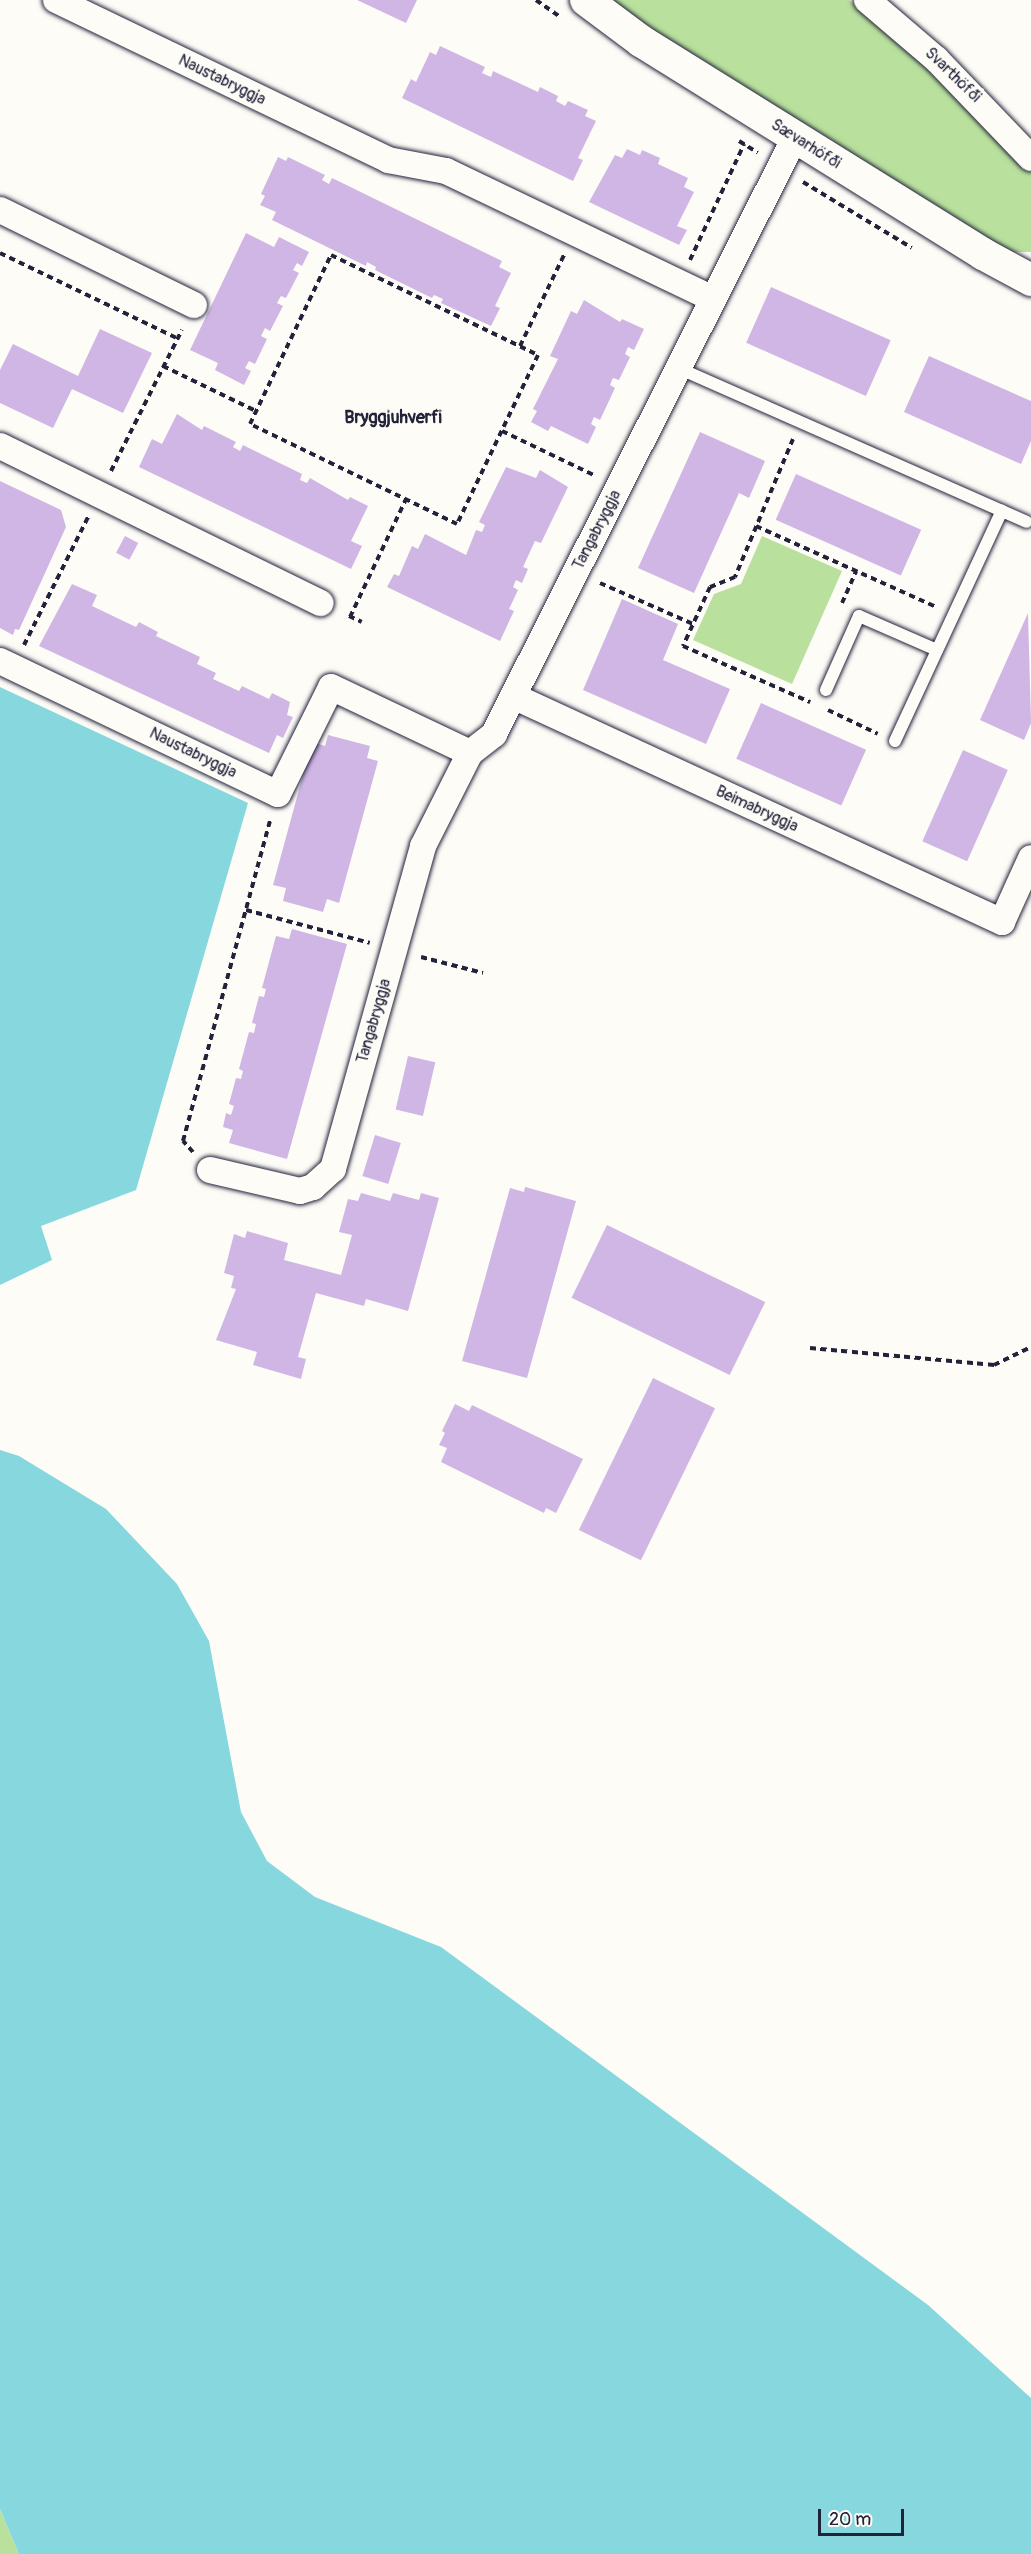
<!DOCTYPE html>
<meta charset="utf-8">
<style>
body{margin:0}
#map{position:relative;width:1031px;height:2554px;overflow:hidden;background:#fdfcf7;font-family:Pangolin,sans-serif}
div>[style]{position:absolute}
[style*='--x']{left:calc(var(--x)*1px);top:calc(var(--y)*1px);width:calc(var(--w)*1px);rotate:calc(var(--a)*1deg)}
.green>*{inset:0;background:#b9e19d}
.water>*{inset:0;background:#86d7de}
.building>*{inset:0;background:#d0b6e5;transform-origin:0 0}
.path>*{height:4px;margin-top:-2px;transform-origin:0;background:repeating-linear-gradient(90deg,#22223b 0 6px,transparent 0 10.5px)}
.roads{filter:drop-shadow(0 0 2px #22223b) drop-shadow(0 0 2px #22223b)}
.service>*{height:12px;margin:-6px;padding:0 6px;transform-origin:6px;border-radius:6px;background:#fdfcf7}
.minor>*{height:26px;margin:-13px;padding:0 13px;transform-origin:13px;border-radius:13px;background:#fdfcf7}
.tertiary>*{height:32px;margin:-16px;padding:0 16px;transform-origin:16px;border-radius:16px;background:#fdfcf7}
span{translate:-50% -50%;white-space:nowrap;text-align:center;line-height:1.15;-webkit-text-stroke:6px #fdfcf7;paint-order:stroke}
.street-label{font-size:16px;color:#22223b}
.neighbourhood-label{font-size:18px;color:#22223b;font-weight:700}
.scale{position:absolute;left:818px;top:2509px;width:86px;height:27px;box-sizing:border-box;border:3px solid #22223b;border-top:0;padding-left:8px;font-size:18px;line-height:21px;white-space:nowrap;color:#22223b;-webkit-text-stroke:4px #fdfcf7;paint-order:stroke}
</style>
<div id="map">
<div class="green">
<div style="clip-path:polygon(612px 0,849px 0,916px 53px,1031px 168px,1031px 252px,1012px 252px,957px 225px,663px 37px)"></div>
<div style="clip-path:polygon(762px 536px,842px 571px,792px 684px,693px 640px,714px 594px,741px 584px)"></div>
<div style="clip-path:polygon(0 2509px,19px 2554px,0 2554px)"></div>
</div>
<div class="water">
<div style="clip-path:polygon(0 687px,248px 803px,136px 1190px,41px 1226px,52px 1260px,0 1285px)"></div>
<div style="clip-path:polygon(0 1450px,19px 1456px,106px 1509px,177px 1584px,209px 1641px,241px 1812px,267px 1861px,315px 1897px,441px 1947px,928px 2305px,1031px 2398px,1031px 2554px,19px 2554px,0 2509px)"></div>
</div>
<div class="building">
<div style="clip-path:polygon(357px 0,417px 0,406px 23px)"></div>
<div style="clip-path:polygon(440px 46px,485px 67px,482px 73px,491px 77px,493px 71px,538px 92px,540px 87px,558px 96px,556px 101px,565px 106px,568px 101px,588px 110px,585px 116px,596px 121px,578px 158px,583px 160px,573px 181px,402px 98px,411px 79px,416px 82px,430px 52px,436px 55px)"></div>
<div style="clip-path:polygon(627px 149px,640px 155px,642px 150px,660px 158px,658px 164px,688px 178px,684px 187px,694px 192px,677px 226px,687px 230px,679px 245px,589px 202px,615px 155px,622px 158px)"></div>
<div style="clip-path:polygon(278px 157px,286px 161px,288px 157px,325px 175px,322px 180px,329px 184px,332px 178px,502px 261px,499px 267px,511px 273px,495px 306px,500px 308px,491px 326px,441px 303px,443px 299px,434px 295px,432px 298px,375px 270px,376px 267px,367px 262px,366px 266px,272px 220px,276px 212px,260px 205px,265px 196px,261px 194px)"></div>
<div style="clip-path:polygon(246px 233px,274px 247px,279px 237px,309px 252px,302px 266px,297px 263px,293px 270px,299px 273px,286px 298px,281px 296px,277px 303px,283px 306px,270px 331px,265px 328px,261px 336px,267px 339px,255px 364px,249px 361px,245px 368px,251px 371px,244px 385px,215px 370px,218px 363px,190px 350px)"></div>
<div style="left:771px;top:287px;width:131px;height:61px;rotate:24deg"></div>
<div style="clip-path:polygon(584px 300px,620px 322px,622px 319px,644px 329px,634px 350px,628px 347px,625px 354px,630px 357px,619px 380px,613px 378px,610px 385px,615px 388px,600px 420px,594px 417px,591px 424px,596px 427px,588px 444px,551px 426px,548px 431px,531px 422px,537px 411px,533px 409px,558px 359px,550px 356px,571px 311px,577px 314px)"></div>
<div style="clip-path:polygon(100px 329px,152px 353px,123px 413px,72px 389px,53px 428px,0 403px,0 370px,13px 344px,78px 376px)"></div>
<div style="clip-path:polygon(929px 356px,1031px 401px,1031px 441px,1021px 464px,904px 412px)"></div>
<div style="clip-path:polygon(177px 414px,202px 430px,204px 426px,236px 442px,233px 447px,240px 451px,243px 445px,302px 474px,300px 480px,307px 483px,310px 478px,348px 500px,350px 497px,368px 506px,351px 541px,362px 546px,351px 569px,139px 467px,152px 439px,162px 444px)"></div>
<div style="clip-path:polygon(700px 432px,765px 461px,749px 498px,739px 493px,694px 593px,638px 568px)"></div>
<div style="clip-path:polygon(506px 467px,536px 478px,540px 470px,568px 487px,541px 543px,535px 541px,523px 567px,528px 569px,522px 583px,516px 580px,513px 587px,518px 590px,509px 609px,514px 611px,500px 641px,387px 587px,394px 574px,399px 576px,412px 546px,418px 549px,425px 534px,466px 555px,476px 530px,482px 532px,485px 525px,479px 522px)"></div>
<div style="left:796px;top:474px;width:137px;height:50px;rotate:24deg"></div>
<div style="clip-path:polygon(0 481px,61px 510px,66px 527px,19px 630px,15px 629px,13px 635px,0 628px)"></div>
<div style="left:125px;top:536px;width:15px;height:19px;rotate:28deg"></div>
<div style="clip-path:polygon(72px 584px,97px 595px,92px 606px,136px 627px,139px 622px,158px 632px,156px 636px,200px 657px,197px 664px,216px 673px,213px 679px,239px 691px,242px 686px,269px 699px,272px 693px,290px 702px,287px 715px,293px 717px,283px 738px,277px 735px,269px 753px,39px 646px)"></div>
<div style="clip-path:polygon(622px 599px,678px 624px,663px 660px,730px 689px,706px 744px,583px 690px)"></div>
<div style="clip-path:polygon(1028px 613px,1031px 723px,1024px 740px,980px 720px)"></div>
<div style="left:761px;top:703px;width:115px;height:61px;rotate:24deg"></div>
<div style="clip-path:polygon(328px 735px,370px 746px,367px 758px,378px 761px,339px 903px,327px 899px,323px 912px,283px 901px,286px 888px,273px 885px,312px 742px,325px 746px)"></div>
<div style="left:963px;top:750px;width:49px;height:100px;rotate:24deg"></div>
<div style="clip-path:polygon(292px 929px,347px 944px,287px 1159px,229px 1143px,233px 1130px,223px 1127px,226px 1113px,231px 1115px,234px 1106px,229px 1104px,236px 1078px,241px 1079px,243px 1071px,239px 1069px,249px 1032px,254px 1033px,256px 1024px,252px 1023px,259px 996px,264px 997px,266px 989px,262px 988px,276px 936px,289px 939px)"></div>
<div style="left:408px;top:1056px;width:28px;height:55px;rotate:13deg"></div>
<div style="left:375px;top:1135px;width:27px;height:43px;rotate:17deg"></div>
<div style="clip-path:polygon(525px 1187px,576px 1201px,527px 1378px,462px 1361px,510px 1188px,524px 1192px)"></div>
<div style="clip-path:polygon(361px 1193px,390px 1201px,393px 1193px,419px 1200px,421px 1193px,439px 1198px,408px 1311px,366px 1299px,364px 1306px,316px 1293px,298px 1357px,306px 1359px,301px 1379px,253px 1365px,257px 1352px,216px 1340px,236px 1289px,231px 1288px,234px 1276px,224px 1273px,234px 1234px,245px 1238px,247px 1231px,288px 1243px,284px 1260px,341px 1275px,352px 1235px,339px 1232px,348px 1199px,358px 1201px)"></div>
<div style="left:607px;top:1225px;width:176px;height:81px;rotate:26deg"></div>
<div style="left:653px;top:1378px;width:69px;height:169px;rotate:26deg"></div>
<div style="clip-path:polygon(455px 1404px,469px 1411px,472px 1405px,583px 1459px,556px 1513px,546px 1508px,544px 1513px,441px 1462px,447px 1448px,439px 1445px,445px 1433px,442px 1431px)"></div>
</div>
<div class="path">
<div style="--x:536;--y:0;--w:29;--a:35"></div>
<div style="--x:739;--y:141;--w:22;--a:32"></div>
<div style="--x:803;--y:182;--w:127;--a:31.2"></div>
<div style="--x:0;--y:253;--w:196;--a:25.7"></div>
<div style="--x:331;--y:255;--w:230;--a:25.8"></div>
<div style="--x:538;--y:355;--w:187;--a:115.6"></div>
<div style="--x:457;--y:524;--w:230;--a:-154.2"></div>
<div style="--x:250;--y:424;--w:187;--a:-64.4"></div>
<div style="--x:690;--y:260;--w:128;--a:-65"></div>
<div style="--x:520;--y:346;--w:101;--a:-64.2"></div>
<div style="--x:163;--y:366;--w:103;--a:25.8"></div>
<div style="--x:502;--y:431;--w:104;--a:25.6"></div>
<div style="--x:793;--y:439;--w:150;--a:112.8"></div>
<div style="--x:735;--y:577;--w:27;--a:158"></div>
<div style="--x:710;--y:587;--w:65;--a:114.6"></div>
<div style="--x:683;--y:646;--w:139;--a:23.8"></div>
<div style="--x:111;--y:471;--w:158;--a:-63.3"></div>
<div style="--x:756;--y:526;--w:197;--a:24.2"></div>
<div style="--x:600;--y:583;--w:102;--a:23.8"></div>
<div style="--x:842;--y:603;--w:35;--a:-66"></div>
<div style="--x:349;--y:616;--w:14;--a:25"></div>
<div style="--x:350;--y:617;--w:131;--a:-64.6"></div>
<div style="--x:24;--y:645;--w:143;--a:-63.4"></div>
<div style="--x:828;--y:710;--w:55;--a:25.6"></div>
<div style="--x:246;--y:910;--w:128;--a:14.9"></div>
<div style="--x:421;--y:957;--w:64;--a:14.5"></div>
<div style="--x:193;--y:1152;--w:15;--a:-132"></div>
<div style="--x:183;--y:1141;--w:335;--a:-74.8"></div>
<div style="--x:810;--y:1348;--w:185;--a:5.3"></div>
<div style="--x:994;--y:1365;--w:41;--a:-25.9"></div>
</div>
<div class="roads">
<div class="service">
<div style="--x:678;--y:368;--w:381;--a:23.8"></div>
<div style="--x:826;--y:690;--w:81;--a:-66"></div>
<div style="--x:859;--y:616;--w:85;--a:23.6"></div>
<div style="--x:895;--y:741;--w:254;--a:-65.1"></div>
</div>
<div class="minor">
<div style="--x:56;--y:0;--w:369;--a:25.7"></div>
<div style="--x:388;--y:160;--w:59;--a:10.7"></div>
<div style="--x:446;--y:171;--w:296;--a:25.6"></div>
<div style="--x:867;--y:0;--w:91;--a:40.5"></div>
<div style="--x:936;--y:59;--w:137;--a:46.2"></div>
<div style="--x:0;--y:210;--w:216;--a:26.1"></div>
<div style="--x:0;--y:446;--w:357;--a:26.1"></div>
<div style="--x:0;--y:661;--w:308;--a:25.6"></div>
<div style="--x:278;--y:794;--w:119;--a:-63.6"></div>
<div style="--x:331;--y:687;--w:154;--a:25.4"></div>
<div style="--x:513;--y:696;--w:539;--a:24.8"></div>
<div style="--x:1002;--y:922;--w:70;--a:-65.6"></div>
<div style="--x:210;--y:1170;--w:92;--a:13.1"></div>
<div style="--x:300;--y:1191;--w:14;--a:-17"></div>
<div style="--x:313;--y:1187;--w:27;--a:-42"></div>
<div style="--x:333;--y:1169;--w:335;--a:-74.4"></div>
<div style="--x:423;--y:846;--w:104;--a:-63.2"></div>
<div style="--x:470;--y:753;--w:31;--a:-38"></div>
<div style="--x:494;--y:734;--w:669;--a:-63.24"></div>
</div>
<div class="tertiary">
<div style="--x:586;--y:0;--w:69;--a:36.7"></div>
<div style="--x:641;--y:41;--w:403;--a:31.9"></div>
<div style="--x:983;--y:254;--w:55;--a:28.4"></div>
</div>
</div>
<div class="street-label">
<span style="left:953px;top:75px;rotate:44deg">Svarthöfði</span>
<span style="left:222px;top:80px;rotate:26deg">Naustabryggja</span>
<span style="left:806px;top:144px;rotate:32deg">Sævarhöfði</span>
<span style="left:597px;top:530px;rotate:-63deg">Tangabryggja</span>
<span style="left:193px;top:753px;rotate:26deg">Naustabryggja</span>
<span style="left:757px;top:809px;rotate:25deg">Beimabryggja</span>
<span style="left:374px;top:1021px;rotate:-74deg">Tangabryggja</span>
</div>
<div class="neighbourhood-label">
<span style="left:393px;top:418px">Bryggjuhverfi</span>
</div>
<div class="scale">20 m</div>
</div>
